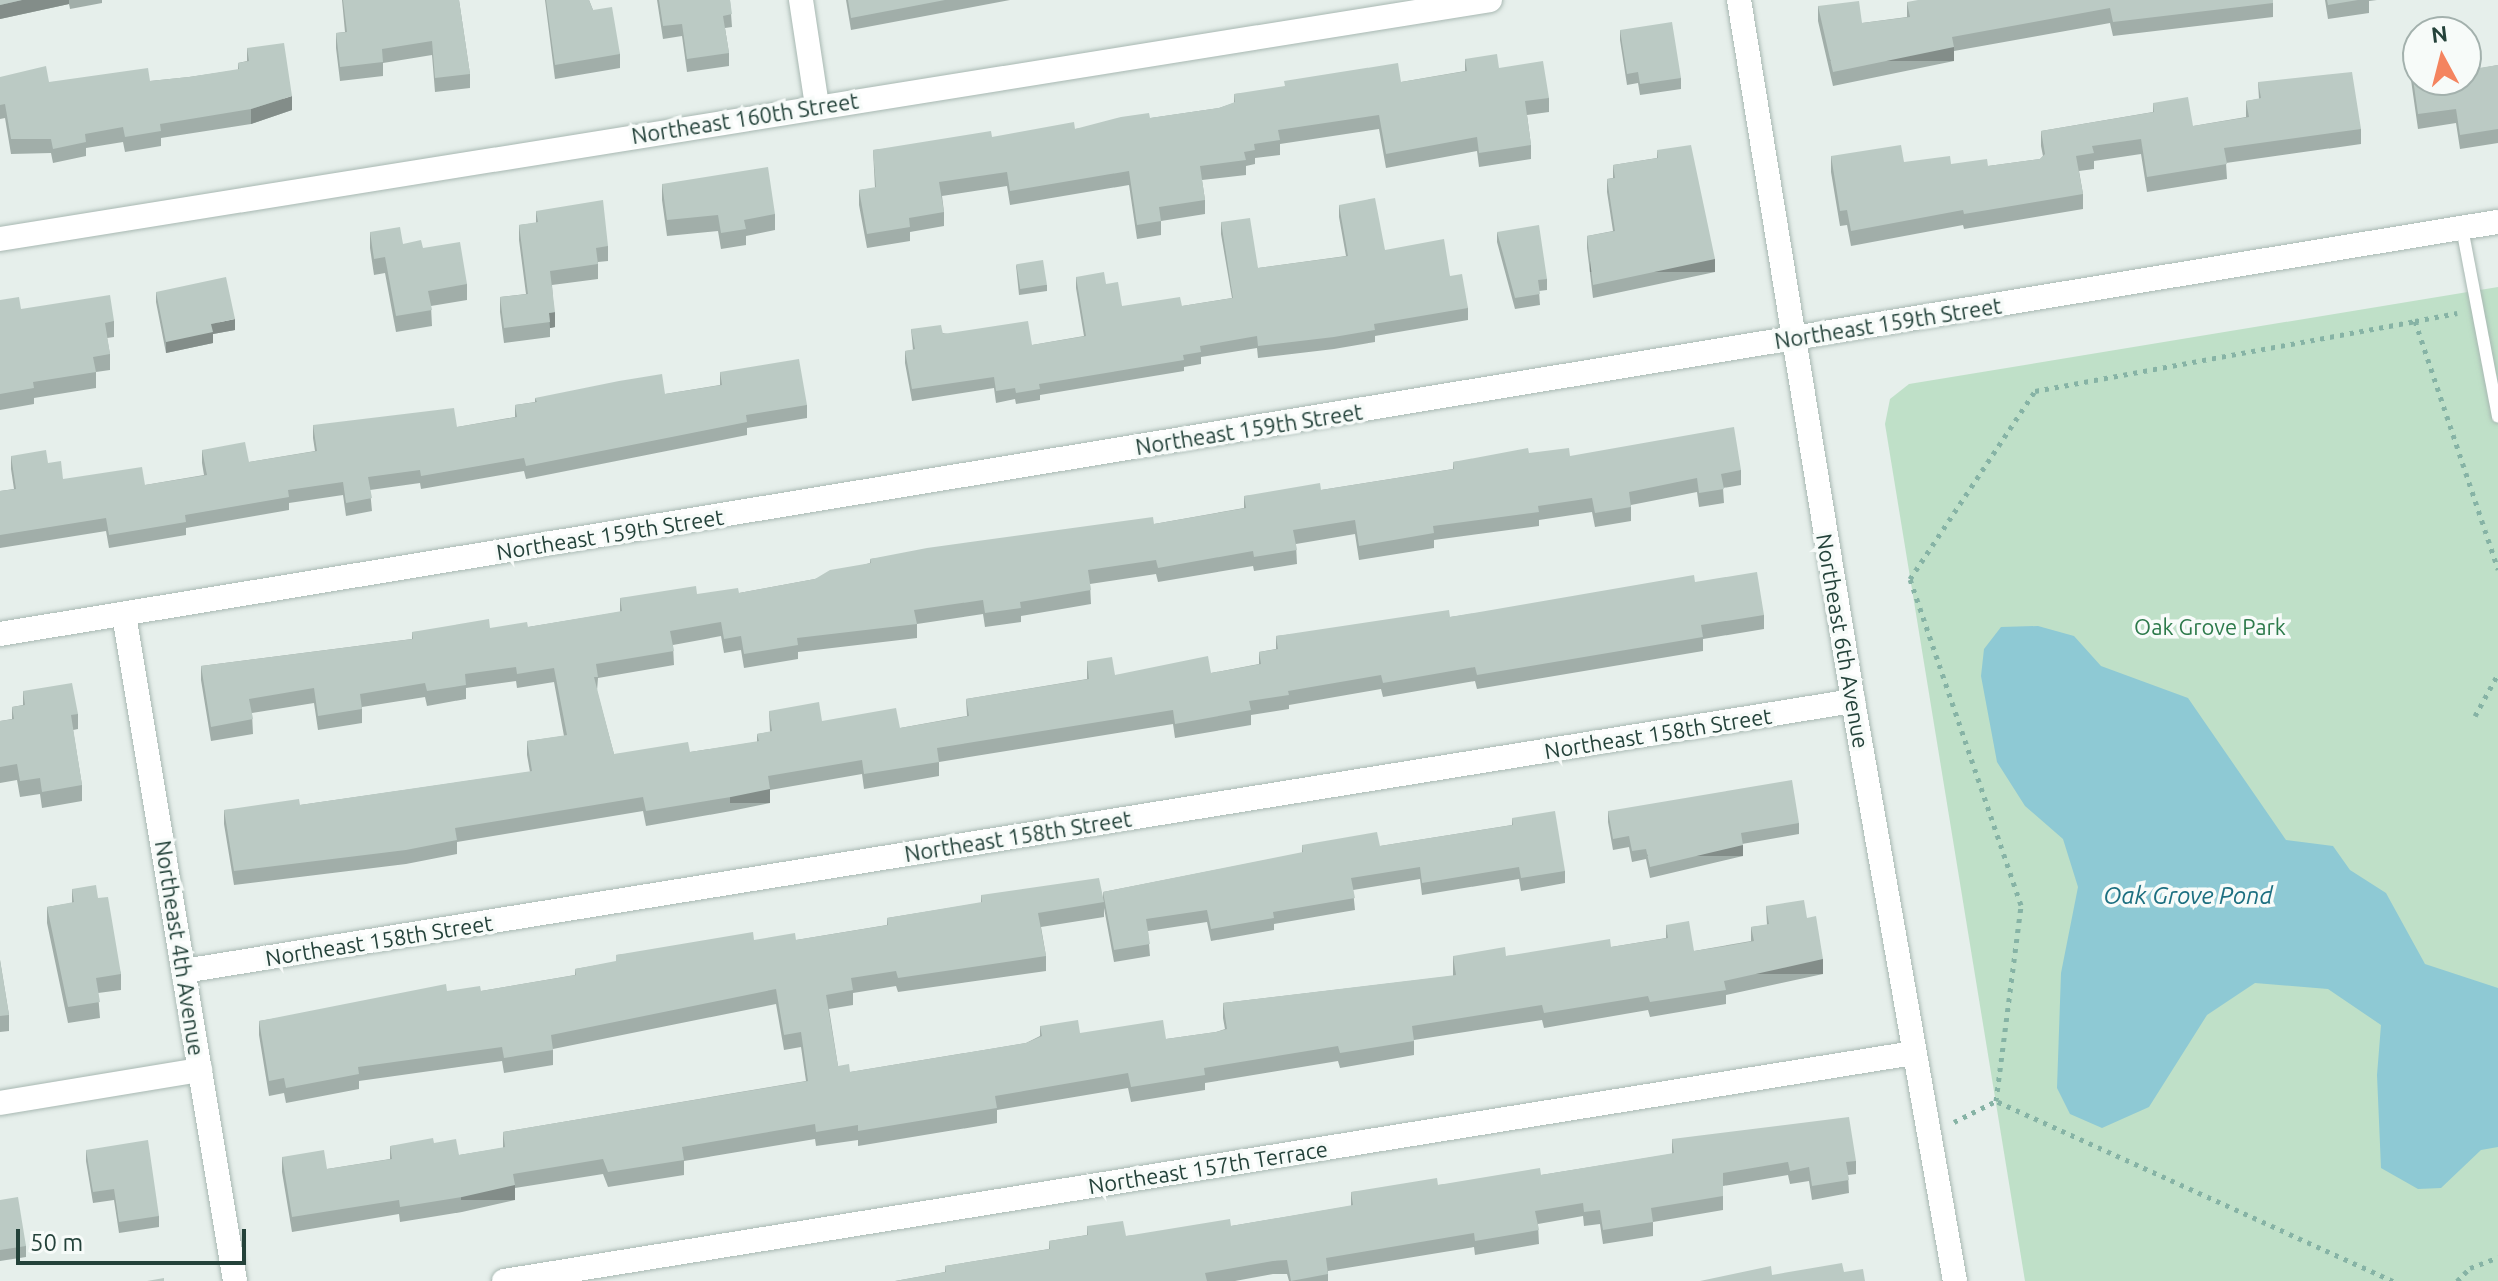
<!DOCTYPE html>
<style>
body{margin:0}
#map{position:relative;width:2498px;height:1281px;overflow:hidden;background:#e6efeb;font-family:Ubuntu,sans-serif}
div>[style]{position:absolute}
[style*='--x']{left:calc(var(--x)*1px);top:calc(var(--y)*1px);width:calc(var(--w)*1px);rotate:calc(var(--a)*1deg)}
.green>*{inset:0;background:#bfe0c8}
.water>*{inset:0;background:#8ec9d4}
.path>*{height:5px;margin-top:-2.5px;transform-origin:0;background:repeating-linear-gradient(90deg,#86b3a5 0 4px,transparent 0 10px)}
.roads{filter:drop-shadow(0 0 2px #a8b8b2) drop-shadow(0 0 2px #a8b8b2)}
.service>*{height:12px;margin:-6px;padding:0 6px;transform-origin:6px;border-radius:6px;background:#fff}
.minor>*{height:24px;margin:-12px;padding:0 12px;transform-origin:12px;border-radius:12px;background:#fff}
.tertiary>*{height:24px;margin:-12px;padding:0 12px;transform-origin:12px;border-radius:12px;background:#fff}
.secondary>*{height:24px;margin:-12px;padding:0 12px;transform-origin:12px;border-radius:12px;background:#fff}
.wall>*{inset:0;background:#a1aea9}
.shaded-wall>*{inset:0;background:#838d89;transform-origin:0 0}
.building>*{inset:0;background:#bbcac4;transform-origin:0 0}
span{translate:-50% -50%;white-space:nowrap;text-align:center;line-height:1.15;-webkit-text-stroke:7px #f7fbf9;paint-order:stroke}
.street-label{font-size:22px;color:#24423a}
.park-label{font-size:22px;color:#2d7a4b}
.water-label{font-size:24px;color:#1c6f80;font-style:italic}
.north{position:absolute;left:2402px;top:16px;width:80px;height:80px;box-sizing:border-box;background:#f7fbf9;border:2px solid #a3b1ad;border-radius:50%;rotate:353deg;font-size:22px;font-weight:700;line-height:32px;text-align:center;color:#24423a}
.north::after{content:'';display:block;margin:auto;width:28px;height:36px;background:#f4845f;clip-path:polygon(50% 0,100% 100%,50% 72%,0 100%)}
.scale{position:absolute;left:16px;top:1229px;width:230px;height:36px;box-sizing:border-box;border:4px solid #24423a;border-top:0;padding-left:10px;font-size:24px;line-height:28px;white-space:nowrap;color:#24423a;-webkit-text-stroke:6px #f7fbf9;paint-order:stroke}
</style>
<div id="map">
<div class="green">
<div style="clip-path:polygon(2498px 287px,2498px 1281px,2025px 1281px,1885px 424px,1890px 399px,1909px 384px)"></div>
</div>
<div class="water">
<div style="clip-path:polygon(2038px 626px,2074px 636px,2101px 666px,2188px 698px,2286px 840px,2333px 846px,2350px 870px,2386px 893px,2425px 964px,2498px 988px,2498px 1147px,2481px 1150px,2441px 1188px,2418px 1189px,2381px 1168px,2377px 1075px,2381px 1025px,2328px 989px,2255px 983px,2207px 1015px,2149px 1107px,2102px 1128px,2070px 1114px,2057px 1088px,2061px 973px,2078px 887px,2063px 839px,2025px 806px,1997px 762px,1981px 676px,1984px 649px,2001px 627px)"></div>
</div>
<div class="path">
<div style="--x:2415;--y:321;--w:43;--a:-10.8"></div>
<div style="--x:2475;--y:716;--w:48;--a:-61.3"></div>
<div style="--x:1954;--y:1122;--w:47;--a:-26.6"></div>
<div style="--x:2393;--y:1281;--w:436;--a:-155.6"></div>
<div style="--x:1996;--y:1101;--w:198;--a:-82.7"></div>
<div style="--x:2021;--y:905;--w:344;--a:-108.8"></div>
<div style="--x:1910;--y:579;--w:226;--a:-56.4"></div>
<div style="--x:2035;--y:391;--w:386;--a:-10.4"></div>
<div style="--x:2415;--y:321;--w:262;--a:71.5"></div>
<div style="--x:2457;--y:1281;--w:18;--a:-45"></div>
<div style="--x:2470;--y:1268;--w:30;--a:-21"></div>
</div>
<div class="roads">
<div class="service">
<div style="--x:2462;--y:228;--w:192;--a:79.2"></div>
</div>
<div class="minor">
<div style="--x:801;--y:0;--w:107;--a:81.4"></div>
<div style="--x:0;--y:239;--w:1509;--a:-9.11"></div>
<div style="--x:124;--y:615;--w:675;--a:80.54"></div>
<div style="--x:184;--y:971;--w:1691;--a:-9.19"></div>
<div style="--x:0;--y:1103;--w:203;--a:-9.4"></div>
<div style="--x:504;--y:1281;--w:1427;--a:-9.19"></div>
</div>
<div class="tertiary">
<div style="--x:0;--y:634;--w:2532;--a:-9.37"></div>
</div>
<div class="secondary">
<div style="--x:1739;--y:0;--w:710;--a:80.76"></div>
<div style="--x:1853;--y:701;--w:589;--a:80.03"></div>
</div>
</div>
<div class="wall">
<div style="clip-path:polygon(0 0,102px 0,102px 3px,70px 9px,69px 4px,0 19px)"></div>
<div style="clip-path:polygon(342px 0,459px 0,470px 74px,470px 88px,435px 92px,432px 55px,383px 63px,383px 76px,340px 81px,336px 48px,336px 33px,345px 32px)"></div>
<div style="clip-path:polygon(545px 0,589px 0,593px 10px,620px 54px,620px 68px,555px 79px)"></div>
<div style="clip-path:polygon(657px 0,730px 0,732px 27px,725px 28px,729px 53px,729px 66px,687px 72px,682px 36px,663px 39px)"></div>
<div style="clip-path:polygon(846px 0,1010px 0,851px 30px)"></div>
<div style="clip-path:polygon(2325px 0,2377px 0,2369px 1px,2369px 13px,2328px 19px)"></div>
<div style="clip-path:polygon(1907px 2px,2273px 3px,2273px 17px,2113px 36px,2110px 23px,1954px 51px,1954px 61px,1833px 86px,1818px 21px,1818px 6px,1862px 23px,1907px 17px)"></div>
<div style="clip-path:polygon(1620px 30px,1681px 78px,1681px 89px,1640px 95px,1638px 83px,1627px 85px,1620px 40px)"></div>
<div style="clip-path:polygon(247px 48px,292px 110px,251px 124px,161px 138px,161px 146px,125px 152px,123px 142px,86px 148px,86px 156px,53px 163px,51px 153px,11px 154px,5px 118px,0 119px,0 77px,49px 82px,150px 81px,189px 77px,238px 70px,238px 63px,247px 61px)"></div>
<div style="clip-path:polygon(2410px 58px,2418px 80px,2498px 65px,2498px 143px,2460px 149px,2456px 123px,2418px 129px,2410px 73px)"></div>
<div style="clip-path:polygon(1465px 59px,1499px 68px,1549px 98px,1549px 112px,1527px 115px,1531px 145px,1531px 159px,1479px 167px,1477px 151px,1386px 168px,1379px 129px,1280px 144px,1280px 155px,1255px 158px,1255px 164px,1246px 166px,1246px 175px,1202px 180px,1205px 200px,1205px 214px,1161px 221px,1161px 235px,1137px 239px,1129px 185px,1010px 205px,1007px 186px,942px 196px,944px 212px,944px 226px,910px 232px,910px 241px,867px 248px,859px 205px,859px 190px,875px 188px,873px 150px,1075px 129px,1219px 108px,1234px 103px,1234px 94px,1401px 82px,1465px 71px)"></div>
<div style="clip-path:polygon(2258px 82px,2361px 129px,2361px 144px,2226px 163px,2227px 179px,2147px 192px,2141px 154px,2094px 161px,2094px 169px,2079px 171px,2083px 194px,2083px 209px,1964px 229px,1963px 225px,1851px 246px,1847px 225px,1840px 226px,1831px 172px,1831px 156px,1904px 162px,1988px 166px,2040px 159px,2043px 156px,2041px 146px,2041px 131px,2153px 112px,2153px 103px,2193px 126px,2246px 117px,2246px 101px,2259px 99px)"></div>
<div style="clip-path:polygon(1657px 150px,1715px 272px,1593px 298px,1587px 248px,1587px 236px,1613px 231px,1607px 192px,1607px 179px,1613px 178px,1613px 165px,1657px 158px)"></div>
<div style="clip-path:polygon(662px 184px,775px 214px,775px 230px,746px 236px,746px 245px,721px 249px,718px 231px,667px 236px,662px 200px)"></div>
<div style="clip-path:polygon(1339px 205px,1385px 250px,1450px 276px,1468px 308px,1468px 320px,1375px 336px,1375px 342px,1334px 349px,1258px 358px,1257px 348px,1201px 357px,1201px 364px,1184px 367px,1184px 371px,1040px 395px,1040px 400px,1016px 404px,1015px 399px,996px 403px,994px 388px,912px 401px,905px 363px,905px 351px,913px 350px,911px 329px,1032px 345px,1084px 336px,1076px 288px,1076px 277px,1106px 284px,1122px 306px,1182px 306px,1232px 298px,1221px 234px,1221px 222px,1258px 268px,1346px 256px,1339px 217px)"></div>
<div style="clip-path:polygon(536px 211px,608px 246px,608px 261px,598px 262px,598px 279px,552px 285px,555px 327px,550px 328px,550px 337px,504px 343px,500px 312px,500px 297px,526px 294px,519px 240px,519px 225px,536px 223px)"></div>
<div style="clip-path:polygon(370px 232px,403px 244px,423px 248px,467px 284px,467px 300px,431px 306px,432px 326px,396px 332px,385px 273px,374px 275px,370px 248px)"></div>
<div style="clip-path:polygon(1497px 232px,1547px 279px,1547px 290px,1539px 291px,1540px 305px,1515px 309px,1497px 242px)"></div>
<div style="clip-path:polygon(1016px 265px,1047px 285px,1047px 291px,1019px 295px)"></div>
<div style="clip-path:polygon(156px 292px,235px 330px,213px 334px,213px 343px,166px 353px,156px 302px)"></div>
<div style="clip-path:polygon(0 300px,21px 309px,114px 321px,114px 337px,107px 338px,110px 354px,110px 370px,96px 372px,96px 388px,34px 398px,34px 404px,0 410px)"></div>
<div style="clip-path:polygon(720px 372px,807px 405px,807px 418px,747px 428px,747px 435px,526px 479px,524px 471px,421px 489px,420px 483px,370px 490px,372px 511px,346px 516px,343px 495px,289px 503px,289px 510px,186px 528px,186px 535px,109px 548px,106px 531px,0 548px,0 491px,14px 489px,11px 469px,11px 456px,48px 463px,63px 479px,145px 485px,204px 475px,202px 463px,202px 450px,249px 462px,315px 451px,313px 438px,313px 425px,457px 427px,515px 417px,515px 405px,535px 402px,535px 398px,665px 394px,720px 385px)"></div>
<div style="clip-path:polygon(1529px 453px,1741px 470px,1741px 485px,1723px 488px,1724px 503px,1699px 507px,1697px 492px,1631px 505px,1631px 521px,1595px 527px,1592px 512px,1539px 520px,1539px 526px,1434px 540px,1434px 548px,1359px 560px,1355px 534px,1296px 544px,1297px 564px,1254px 571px,1253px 566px,1158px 582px,1156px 574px,1090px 584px,1091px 604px,1021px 616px,1021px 622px,985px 627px,983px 614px,917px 624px,917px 638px,798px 652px,798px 659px,744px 668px,741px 650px,724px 653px,721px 636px,673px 645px,674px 665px,598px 678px,597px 691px,614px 754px,690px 752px,757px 742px,757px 734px,770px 732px,769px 711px,822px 721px,900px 728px,967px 716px,966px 699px,1087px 679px,1087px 661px,1115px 675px,1211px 673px,1259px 664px,1259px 652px,1276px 649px,1276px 636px,1450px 617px,1695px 582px,1764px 615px,1764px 629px,1703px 639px,1703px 651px,1477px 689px,1475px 681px,1383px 697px,1381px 689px,1289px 705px,1289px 709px,1251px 715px,1251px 725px,1175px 738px,1173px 724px,939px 762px,939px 776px,864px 789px,862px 774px,770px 790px,770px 803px,731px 811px,646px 826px,643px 811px,457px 842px,457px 854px,406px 864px,234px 885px,224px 824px,224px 810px,300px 805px,530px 772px,527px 755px,527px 741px,564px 736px,554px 682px,517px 688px,516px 681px,466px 688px,466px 699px,427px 706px,425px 697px,362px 707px,362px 723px,318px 730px,314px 703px,252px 713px,253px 734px,211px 741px,201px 680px,201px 666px,412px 639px,412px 632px,528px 627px,620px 612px,620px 598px,739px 593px,815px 579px,870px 563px,870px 559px,1154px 524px,1244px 508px,1244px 496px,1321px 490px,1453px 469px,1453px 462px)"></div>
<div style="clip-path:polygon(23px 691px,78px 714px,78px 729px,73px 730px,82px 785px,82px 801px,42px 808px,40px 794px,20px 797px,17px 780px,0 783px,0 721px,12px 719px,12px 707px,23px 705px)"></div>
<div style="clip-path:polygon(1608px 811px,1799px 823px,1799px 834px,1742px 844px,1743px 856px,1650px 878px,1646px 859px,1632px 862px,1629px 847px,1613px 850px,1608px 822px)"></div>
<div style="clip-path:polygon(1512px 818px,1565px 871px,1565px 883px,1521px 891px,1519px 879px,1422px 895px,1420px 879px,1353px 890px,1355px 910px,1274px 924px,1274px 930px,1211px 941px,1207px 922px,1148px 931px,1150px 956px,1114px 962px,1104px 908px,1104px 917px,1041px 927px,1046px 956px,1046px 971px,898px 992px,896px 986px,853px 993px,853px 1005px,829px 1009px,838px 1066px,850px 1072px,1026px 1043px,1040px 1036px,1040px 1026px,1080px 1033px,1166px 1039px,1216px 1032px,1225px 1029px,1223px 1018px,1223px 1003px,1453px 976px,1453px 956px,1506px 956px,1611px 947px,1666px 938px,1666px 925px,1694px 951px,1751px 941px,1751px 927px,1767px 925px,1766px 906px,1807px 918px,1823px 974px,1726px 995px,1726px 1004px,1650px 1017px,1648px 1010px,1544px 1028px,1542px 1020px,1414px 1040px,1414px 1055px,1340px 1068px,1338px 1061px,1205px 1083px,1205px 1090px,1131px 1102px,1128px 1088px,997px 1110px,997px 1123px,858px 1146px,858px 1140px,816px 1146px,815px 1139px,684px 1161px,684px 1175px,608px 1187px,603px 1174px,515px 1188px,515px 1200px,462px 1212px,400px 1222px,399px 1214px,292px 1232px,282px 1172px,282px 1157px,327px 1169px,390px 1159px,390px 1146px,434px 1143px,459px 1155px,503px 1148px,503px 1132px,806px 1081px,801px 1047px,784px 1050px,776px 1004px,553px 1049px,553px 1065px,504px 1073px,502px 1061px,359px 1081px,359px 1089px,286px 1103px,284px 1093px,269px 1096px,259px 1035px,259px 1021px,447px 991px,481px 991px,575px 975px,575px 969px,616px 962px,616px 955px,754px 940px,796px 940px,887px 925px,887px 918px,981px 903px,981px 895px,1103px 899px,1103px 892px,1302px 853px,1302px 845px,1380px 846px,1512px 825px)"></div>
<div style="clip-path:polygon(72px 889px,98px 898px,121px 974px,121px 990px,98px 993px,100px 1018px,68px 1023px,47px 923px,47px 907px,72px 903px)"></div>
<div style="clip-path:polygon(0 960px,9px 1015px,9px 1031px,0 1032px)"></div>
<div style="clip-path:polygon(1672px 1139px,1856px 1161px,1856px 1174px,1848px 1175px,1849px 1193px,1812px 1200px,1809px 1181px,1790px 1184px,1788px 1175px,1723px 1186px,1723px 1210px,1653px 1222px,1653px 1236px,1603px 1244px,1600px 1224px,1584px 1226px,1583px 1216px,1538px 1224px,1539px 1244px,1475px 1255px,1474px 1247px,1328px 1271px,1328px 1281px,1289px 1281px,1287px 1274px,1273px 1274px,1235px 1281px,895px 1281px,945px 1272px,945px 1266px,1049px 1249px,1049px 1241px,1087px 1235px,1087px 1226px,1126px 1236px,1231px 1226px,1351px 1206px,1351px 1192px,1438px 1185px,1541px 1175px,1672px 1154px)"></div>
<div style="clip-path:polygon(86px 1150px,159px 1216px,159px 1227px,119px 1233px,114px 1200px,93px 1203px,86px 1161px)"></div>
<div style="clip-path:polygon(0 1200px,26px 1246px,26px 1257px,0 1261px)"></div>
</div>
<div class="shaded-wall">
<div style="clip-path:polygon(22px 0,69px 0,69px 4px,0 19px,0 5px)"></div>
<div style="left:1954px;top:47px;width:14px;height:124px;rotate:90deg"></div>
<div style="clip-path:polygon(292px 96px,292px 110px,251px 124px,251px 109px)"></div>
<div style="left:1715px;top:259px;width:13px;height:125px;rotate:90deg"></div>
<div style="clip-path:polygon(555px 312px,555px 327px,550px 328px,549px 313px)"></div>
<div style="clip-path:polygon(235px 319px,235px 330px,213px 334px,213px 343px,166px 353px,166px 342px,211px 324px)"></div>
<div style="left:770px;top:789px;width:14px;height:40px;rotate:90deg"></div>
<div style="left:1743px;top:845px;width:11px;height:96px;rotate:90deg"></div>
<div style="left:1823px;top:959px;width:15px;height:101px;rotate:90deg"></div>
<div style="left:515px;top:1185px;width:15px;height:54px;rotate:90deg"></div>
</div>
<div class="building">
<div style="clip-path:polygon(0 0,22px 0,0 5px)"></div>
<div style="clip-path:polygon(343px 0,459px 0,470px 74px,435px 78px,432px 41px,382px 49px,383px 62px,340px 67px,336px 33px,347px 32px)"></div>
<div style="clip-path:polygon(546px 0,589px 0,593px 10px,612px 7px,620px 54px,555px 65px)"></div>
<div style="clip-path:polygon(659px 0,730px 0,732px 14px,723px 16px,729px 53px,687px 59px,682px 24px,663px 26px)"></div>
<div style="clip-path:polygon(848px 0,945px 0,851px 18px)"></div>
<div style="clip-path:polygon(1918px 0,2273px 0,2273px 3px,2113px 22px,2110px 8px,1952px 37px,1954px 47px,1833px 72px,1818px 6px,1859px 1px,1862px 23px,1910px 17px,1907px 2px)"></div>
<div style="clip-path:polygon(2327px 0,2358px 0,2328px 5px)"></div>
<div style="clip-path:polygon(1672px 22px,1681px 78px,1640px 84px,1638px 72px,1627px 74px,1620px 30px)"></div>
<div style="clip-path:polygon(284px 43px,292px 96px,251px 109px,160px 124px,161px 131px,125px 137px,123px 127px,85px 134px,86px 142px,53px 149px,51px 139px,11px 139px,5px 104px,0 105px,0 77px,46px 66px,49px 82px,148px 68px,150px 81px,189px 77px,239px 69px,238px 63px,249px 61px,247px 48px)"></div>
<div style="clip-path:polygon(1497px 54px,1499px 68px,1543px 61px,1549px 98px,1525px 101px,1531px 145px,1479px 153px,1477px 137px,1386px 154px,1379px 115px,1278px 130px,1280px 140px,1254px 144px,1255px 150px,1244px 152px,1246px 160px,1200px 166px,1205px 200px,1159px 207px,1161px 221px,1137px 225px,1129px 171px,1010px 191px,1007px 172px,939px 182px,944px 212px,909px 218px,910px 227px,867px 234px,859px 190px,876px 187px,873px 150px,991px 131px,992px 137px,1074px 122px,1075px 129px,1121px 117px,1149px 113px,1150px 118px,1219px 108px,1235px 102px,1234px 94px,1285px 86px,1284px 81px,1398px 63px,1401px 82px,1467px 71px,1465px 59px)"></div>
<div style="clip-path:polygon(2418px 57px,2418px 80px,2466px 80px,2466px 70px,2498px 65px,2498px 129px,2460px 135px,2456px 109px,2418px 114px,2410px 58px)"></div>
<div style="clip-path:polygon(2352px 72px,2361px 129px,2224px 148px,2227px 164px,2147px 177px,2141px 139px,2092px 146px,2094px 153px,2076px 156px,2083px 194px,1964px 214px,1963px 210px,1851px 231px,1847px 210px,1840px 211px,1831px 156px,1901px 145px,1904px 162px,1950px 156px,1951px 164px,1987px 159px,1988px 166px,2040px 159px,2045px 154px,2041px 131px,2154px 112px,2153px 103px,2188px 97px,2193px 126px,2249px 117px,2246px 101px,2261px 98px,2258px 82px)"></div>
<div style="clip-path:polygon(1691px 145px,1715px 259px,1593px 285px,1587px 236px,1615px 231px,1607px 179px,1615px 178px,1613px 165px,1658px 158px,1657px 150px)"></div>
<div style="clip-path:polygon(768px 167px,775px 214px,744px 220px,746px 229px,721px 233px,718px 215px,667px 220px,662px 184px)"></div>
<div style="clip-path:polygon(1375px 198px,1385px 250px,1444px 239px,1450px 276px,1462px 274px,1468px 308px,1374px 324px,1375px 330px,1334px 337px,1258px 346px,1257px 336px,1200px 346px,1201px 352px,1183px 355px,1184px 360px,1039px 384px,1040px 389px,1016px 393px,1015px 388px,996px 391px,994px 377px,912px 389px,905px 351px,915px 349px,911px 329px,941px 325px,943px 334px,1028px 321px,1032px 345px,1086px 336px,1076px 277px,1104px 272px,1106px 284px,1118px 282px,1122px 306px,1180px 297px,1182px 306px,1233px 298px,1221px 222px,1250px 218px,1258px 268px,1348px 256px,1339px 205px)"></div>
<div style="clip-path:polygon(603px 200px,608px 246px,596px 248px,598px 264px,550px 271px,555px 312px,549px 313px,550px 322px,504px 328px,500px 297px,528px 294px,519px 225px,538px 222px,536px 211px)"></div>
<div style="clip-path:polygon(1539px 225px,1547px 279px,1538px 280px,1540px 294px,1515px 298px,1497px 232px)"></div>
<div style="clip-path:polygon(400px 227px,403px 244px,421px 240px,423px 248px,460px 242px,467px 284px,428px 291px,432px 310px,396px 316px,385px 257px,374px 259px,370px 232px)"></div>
<div style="left:1043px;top:260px;width:25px;height:27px;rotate:81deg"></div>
<div style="clip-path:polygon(226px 277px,235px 319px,211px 324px,213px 332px,166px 342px,156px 292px)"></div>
<div style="clip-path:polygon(110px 295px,114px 321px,105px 323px,110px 354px,93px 357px,96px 372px,33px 382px,34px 388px,0 394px,0 300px,19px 297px,21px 309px)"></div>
<div style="clip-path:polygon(799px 359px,807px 405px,746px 415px,747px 422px,526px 466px,524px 458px,421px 476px,420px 470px,368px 477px,372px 498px,346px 503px,343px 482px,288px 490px,289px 497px,185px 515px,186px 522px,109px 535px,106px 518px,0 535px,0 491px,16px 489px,11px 456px,46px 450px,48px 463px,61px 461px,63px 479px,142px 467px,145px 485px,207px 475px,202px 450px,245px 442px,249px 462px,317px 451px,313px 425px,454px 408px,457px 427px,517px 417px,515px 405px,537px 402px,535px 398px,619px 381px,662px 374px,665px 394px,722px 385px,720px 372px)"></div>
<div style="clip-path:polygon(1734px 427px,1741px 470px,1721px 474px,1724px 489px,1699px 493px,1697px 478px,1629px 492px,1631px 507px,1595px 513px,1592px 498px,1538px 506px,1539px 512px,1433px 526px,1434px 533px,1359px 546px,1355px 520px,1293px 530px,1297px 550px,1254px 557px,1253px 551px,1158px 568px,1156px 560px,1088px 570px,1091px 590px,1020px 602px,1021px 608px,985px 613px,983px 600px,914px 610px,917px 624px,797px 638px,798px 645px,744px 654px,741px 636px,724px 639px,721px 622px,670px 631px,674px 651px,596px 664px,598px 677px,594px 677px,614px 754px,688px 742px,690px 752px,759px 741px,757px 734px,772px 731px,769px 711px,819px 702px,822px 721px,896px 708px,900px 728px,969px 716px,966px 699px,1089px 679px,1087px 661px,1112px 657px,1115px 675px,1208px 656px,1211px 673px,1261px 664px,1259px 652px,1278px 649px,1276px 636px,1449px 610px,1450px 617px,1694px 575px,1695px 582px,1757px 572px,1764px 615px,1701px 625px,1703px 637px,1477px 675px,1475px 667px,1383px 683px,1381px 675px,1288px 691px,1289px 695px,1249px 701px,1251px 710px,1175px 724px,1173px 710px,937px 748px,939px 762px,864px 774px,862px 760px,768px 776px,770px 789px,731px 797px,646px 811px,643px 797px,455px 828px,457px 840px,406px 850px,234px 871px,224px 810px,299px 799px,300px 805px,532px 771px,527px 741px,567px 735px,554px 668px,517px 674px,516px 667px,465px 674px,466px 685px,427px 691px,425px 683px,360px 694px,362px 709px,318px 716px,314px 688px,249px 699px,253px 719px,211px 727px,201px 666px,413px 639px,412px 632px,489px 619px,490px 628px,527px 622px,528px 627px,622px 611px,620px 598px,696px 586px,697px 594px,738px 588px,739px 593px,815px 579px,830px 570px,871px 563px,870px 559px,927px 548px,1153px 517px,1154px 524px,1246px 508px,1244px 496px,1320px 483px,1321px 490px,1454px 469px,1453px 462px,1528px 448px,1529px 453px,1569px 448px,1570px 456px)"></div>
<div style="clip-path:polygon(72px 683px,78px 714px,71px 715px,82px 785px,42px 792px,40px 778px,20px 781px,17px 764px,0 767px,0 721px,14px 719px,12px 707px,25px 705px,23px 691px)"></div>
<div style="clip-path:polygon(1792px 780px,1799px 823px,1741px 833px,1743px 845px,1650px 867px,1646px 849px,1632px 851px,1629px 836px,1613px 839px,1608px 811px)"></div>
<div style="clip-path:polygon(1555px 811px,1565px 871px,1521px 878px,1519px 867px,1422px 883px,1420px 867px,1351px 878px,1355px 898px,1273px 912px,1274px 918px,1211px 929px,1207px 910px,1146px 919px,1150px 944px,1114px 950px,1103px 892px,1303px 852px,1302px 845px,1377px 832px,1380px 846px,1513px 825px,1512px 818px)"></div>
<div style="clip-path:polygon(1099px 878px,1104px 902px,1038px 913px,1046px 956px,898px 978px,896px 971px,851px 978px,853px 990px,826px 995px,838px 1066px,849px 1064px,850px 1072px,1026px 1043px,1042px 1036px,1040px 1026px,1078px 1020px,1080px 1033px,1163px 1020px,1166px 1039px,1216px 1032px,1227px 1029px,1223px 1003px,1456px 975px,1453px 956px,1505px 947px,1506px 956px,1610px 939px,1611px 947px,1668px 938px,1666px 925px,1689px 921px,1694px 951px,1726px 946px,1754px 941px,1751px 927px,1769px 924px,1766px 906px,1804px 900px,1807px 918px,1816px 916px,1823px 959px,1724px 981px,1726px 990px,1650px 1002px,1648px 996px,1544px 1013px,1542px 1005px,1412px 1026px,1414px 1041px,1340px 1053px,1338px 1046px,1204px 1068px,1205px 1075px,1131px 1087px,1128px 1073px,995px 1096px,997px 1108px,858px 1131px,858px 1125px,816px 1132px,815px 1124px,682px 1147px,684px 1160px,608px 1172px,603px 1159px,513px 1174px,515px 1185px,462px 1197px,400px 1207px,399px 1200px,292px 1217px,282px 1157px,324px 1150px,327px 1169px,392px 1159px,390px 1146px,433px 1138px,434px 1143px,456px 1139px,459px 1155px,505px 1147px,503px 1132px,808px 1081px,801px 1032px,784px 1035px,776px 989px,551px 1035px,553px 1050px,504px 1058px,502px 1047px,358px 1067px,359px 1074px,286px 1088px,284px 1078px,269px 1081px,259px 1021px,446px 984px,447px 991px,480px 986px,481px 991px,576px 975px,575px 969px,616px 961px,616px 955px,753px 932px,754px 940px,795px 933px,796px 940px,888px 925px,887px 918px,982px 902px,981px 895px)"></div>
<div style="clip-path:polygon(96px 885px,98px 898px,108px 897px,121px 974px,96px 978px,100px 1002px,68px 1007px,47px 907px,74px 902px,72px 889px)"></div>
<div style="clip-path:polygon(0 960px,9px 1015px,0 1016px)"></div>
<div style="clip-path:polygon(1849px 1117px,1856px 1161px,1846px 1162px,1849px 1180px,1812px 1186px,1809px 1167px,1790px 1171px,1788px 1162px,1723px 1173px,1723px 1196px,1651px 1208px,1653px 1222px,1603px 1230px,1600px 1210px,1584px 1212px,1583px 1203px,1535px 1211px,1539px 1230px,1475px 1241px,1474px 1233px,1326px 1258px,1328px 1274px,1291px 1281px,1287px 1260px,1273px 1261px,1205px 1273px,1207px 1281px,895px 1281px,946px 1272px,945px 1266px,1050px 1249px,1049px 1241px,1088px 1235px,1087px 1226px,1123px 1221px,1126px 1236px,1230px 1219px,1231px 1226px,1353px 1205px,1351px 1192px,1437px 1178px,1438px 1185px,1540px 1168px,1541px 1175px,1674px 1153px,1672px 1139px)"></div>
<div style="clip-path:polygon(148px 1140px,159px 1216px,119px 1222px,114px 1189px,93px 1192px,86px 1150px)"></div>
<div style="clip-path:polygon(18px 1197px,26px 1246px,0 1250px,0 1200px)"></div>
<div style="clip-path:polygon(1842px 1263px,1844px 1272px,1863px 1269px,1865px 1281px,1700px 1281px,1771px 1266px,1772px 1275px)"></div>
<div style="clip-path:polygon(164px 1278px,164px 1281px,147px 1281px)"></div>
</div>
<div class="street-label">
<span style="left:745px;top:118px;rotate:-9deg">Northeast 160th Street</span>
<span style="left:1888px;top:323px;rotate:-9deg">Northeast 159th Street</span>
<span style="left:1249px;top:429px;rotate:-9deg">Northeast 159th Street</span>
<span style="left:610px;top:534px;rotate:-9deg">Northeast 159th Street</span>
<span style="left:1843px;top:641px;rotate:80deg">Northeast 6th Avenue</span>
<span style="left:1658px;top:733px;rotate:-9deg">Northeast 158th Street</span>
<span style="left:1018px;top:836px;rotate:-9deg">Northeast 158th Street</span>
<span style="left:379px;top:940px;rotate:-9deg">Northeast 158th Street</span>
<span style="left:180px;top:948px;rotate:81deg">Northeast 4th Avenue</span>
<span style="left:1208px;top:1167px;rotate:-9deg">Northeast 157th Terrace</span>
</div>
<div class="park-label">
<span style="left:2210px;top:627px">Oak Grove Park</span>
</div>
<div class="water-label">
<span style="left:2188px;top:896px">Oak Grove Pond</span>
</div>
<div class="north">N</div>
<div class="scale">50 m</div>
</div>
